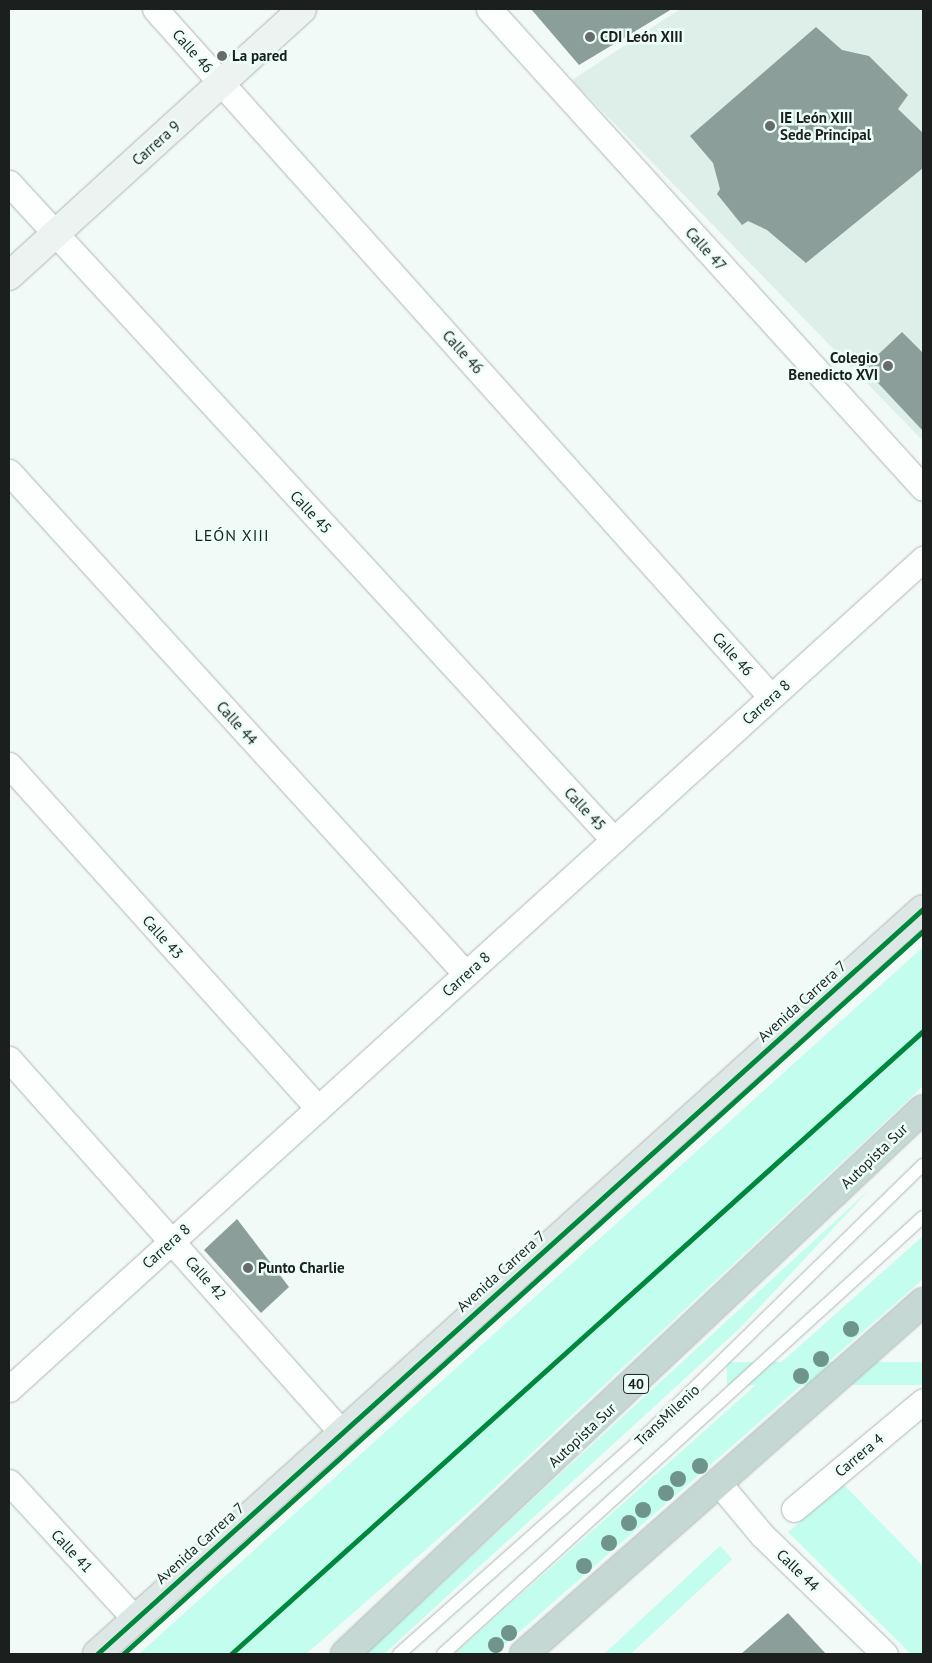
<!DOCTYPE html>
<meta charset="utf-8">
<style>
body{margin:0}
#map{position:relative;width:932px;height:1663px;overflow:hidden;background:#f1faf7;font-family:"PT Sans",sans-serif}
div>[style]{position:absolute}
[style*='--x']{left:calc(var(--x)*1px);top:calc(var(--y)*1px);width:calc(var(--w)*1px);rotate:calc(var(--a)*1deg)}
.built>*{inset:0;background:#deefea}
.green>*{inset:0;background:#c3fded;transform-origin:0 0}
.building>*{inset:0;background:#8c9e99}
.roads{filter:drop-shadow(0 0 1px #b0b6b4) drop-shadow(0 0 1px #b0b6b4)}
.lane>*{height:12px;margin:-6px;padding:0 6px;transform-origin:6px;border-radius:6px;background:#fdfefe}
.street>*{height:25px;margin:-12.5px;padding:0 12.5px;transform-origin:12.5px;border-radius:12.5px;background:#fdfefe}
.secondary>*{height:28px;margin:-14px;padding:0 14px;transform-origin:14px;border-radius:14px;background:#edf3f1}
.primary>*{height:28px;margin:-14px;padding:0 14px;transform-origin:14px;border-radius:14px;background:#dde7e5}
.highway>*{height:28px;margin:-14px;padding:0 14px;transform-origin:14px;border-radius:14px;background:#c6d8d4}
.cycleway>*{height:5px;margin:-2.5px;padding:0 2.5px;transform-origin:2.5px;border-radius:2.5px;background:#00873e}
.trees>*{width:16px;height:16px;margin:-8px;border-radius:50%;background:#6e948c}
.dots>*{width:14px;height:14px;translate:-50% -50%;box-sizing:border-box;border:2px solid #edfef8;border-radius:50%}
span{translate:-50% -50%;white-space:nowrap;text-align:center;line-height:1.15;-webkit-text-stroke:5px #edfef8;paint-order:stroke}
.shield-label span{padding:1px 4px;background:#edfef8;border:1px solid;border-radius:4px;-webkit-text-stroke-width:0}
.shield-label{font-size:14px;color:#1b201f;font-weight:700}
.poi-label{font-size:15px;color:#1b201f;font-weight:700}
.left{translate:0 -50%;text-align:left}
.right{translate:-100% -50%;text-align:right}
.street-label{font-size:15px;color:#1b201f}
.neighbourhood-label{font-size:16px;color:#1b201f;letter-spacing:1px}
.frame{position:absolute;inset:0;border:10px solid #1b201f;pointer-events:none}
</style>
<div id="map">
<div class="built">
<div style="clip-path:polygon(680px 9px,923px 9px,923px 441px,572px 80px)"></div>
</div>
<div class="green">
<div style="clip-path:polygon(923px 947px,923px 1086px,471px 1510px,306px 1654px,139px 1654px)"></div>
<div style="clip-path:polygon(870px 1189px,740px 1328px,384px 1654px,365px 1654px)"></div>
<div style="clip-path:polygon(923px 1236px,923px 1279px,494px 1654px,454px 1654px)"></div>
<div style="left:923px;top:1362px;width:23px;height:196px;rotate:90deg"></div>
<div style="clip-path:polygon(844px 1485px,923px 1566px,923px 1654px,911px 1654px,788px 1532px)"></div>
<div style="left:720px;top:1546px;width:18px;height:162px;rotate:47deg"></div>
</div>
<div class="building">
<div style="clip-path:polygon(531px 9px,672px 9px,579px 65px)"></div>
<div style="clip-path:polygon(816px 27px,842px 50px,869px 56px,908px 95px,898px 109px,923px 133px,923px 168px,806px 263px,767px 230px,748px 221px,742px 225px,717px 194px,720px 189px,713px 163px,690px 136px)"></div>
<div style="clip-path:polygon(902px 332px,923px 353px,923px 431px,864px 368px)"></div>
<div style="clip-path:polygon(237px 1219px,289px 1287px,261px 1313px,204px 1250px)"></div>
<div style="clip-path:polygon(788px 1613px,826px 1654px,741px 1654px)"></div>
</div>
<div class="roads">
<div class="lane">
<div style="--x:399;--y:1654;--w:330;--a:-41.6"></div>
<div style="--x:646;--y:1435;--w:387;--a:-44.3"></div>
<div style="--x:443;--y:1654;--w:649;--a:-42.32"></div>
</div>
<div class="street">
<div style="--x:155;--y:9;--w:923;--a:48.16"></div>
<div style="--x:489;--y:9;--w:646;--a:47.82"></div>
<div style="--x:9;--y:183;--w:893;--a:47.36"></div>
<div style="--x:9;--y:472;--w:679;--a:47.69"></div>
<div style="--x:9;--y:765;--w:462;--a:48"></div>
<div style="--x:9;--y:1059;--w:499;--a:48.3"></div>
<div style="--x:9;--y:1389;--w:1235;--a:-42.24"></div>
<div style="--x:717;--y:1481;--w:70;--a:50.2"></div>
<div style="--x:762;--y:1535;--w:171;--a:44.1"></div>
<div style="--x:9;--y:1482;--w:186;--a:47.4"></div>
<div style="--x:794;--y:1509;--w:168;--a:-39.9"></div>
</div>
<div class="secondary">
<div style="--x:9;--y:276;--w:396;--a:-42.3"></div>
</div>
<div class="primary">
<div style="--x:97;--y:1654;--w:1112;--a:-42.05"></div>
</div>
<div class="highway">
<div style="--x:345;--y:1654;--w:794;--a:-43.32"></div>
<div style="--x:524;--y:1654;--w:532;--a:-41.42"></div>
</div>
</div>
<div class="cycleway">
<div style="--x:97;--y:1654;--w:1112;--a:-42.05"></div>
<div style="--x:123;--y:1654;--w:1078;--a:-42.11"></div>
<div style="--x:231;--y:1654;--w:931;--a:-42"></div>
</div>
<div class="trees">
<div style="left:851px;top:1329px"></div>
<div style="left:821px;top:1359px"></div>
<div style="left:801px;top:1376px"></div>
<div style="left:700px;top:1466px"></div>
<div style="left:678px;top:1479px"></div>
<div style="left:666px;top:1493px"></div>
<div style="left:643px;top:1510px"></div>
<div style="left:629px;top:1523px"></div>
<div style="left:609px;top:1543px"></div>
<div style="left:584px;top:1566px"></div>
<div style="left:509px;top:1633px"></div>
<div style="left:496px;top:1645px"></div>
</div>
<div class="dots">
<div style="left:590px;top:37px;background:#666c6b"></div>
<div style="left:222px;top:56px;background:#666c6b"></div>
<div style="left:770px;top:126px;background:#666c6b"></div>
<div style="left:888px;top:366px;background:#666c6b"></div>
<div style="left:248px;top:1268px;background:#666c6b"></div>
</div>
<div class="shield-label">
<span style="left:636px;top:1384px">40</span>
</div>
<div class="poi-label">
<span class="left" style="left:600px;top:37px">CDI León XIII</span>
<span class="left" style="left:232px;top:56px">La pared</span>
<span class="left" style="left:780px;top:126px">IE León XIII<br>Sede Principal</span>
<span class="right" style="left:878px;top:366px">Colegio<br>Benedicto XVI</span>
<span class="left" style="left:258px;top:1268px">Punto Charlie</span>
</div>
<div class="street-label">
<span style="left:193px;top:51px;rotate:48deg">Calle 46</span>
<span style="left:156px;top:143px;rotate:-42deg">Carrera 9</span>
<span style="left:706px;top:249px;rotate:48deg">Calle 47</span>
<span style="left:463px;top:352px;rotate:48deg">Calle 46</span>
<span style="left:311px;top:512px;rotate:47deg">Calle 45</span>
<span style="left:733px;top:654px;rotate:48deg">Calle 46</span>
<span style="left:766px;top:702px;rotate:-42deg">Carrera 8</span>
<span style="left:237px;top:723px;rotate:48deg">Calle 44</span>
<span style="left:585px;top:809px;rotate:47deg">Calle 45</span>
<span style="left:163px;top:937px;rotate:48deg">Calle 43</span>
<span style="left:466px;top:974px;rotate:-42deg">Carrera 8</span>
<span style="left:802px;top:1001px;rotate:-42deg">Avenida Carrera 7</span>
<span style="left:874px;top:1156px;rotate:-44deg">Autopista Sur</span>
<span style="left:166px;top:1246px;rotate:-42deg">Carrera 8</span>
<span style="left:501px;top:1271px;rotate:-42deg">Avenida Carrera 7</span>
<span style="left:206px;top:1278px;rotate:48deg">Calle 42</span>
<span style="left:667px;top:1415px;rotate:-43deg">TransMilenio</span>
<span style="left:582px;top:1435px;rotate:-43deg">Autopista Sur</span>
<span style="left:859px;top:1455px;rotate:-40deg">Carrera 4</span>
<span style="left:200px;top:1543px;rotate:-42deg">Avenida Carrera 7</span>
<span style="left:72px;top:1551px;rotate:47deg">Calle 41</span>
<span style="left:798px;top:1570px;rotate:44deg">Calle 44</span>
</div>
<div class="neighbourhood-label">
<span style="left:232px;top:535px">LEÓN XIII</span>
</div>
<div class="frame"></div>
</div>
